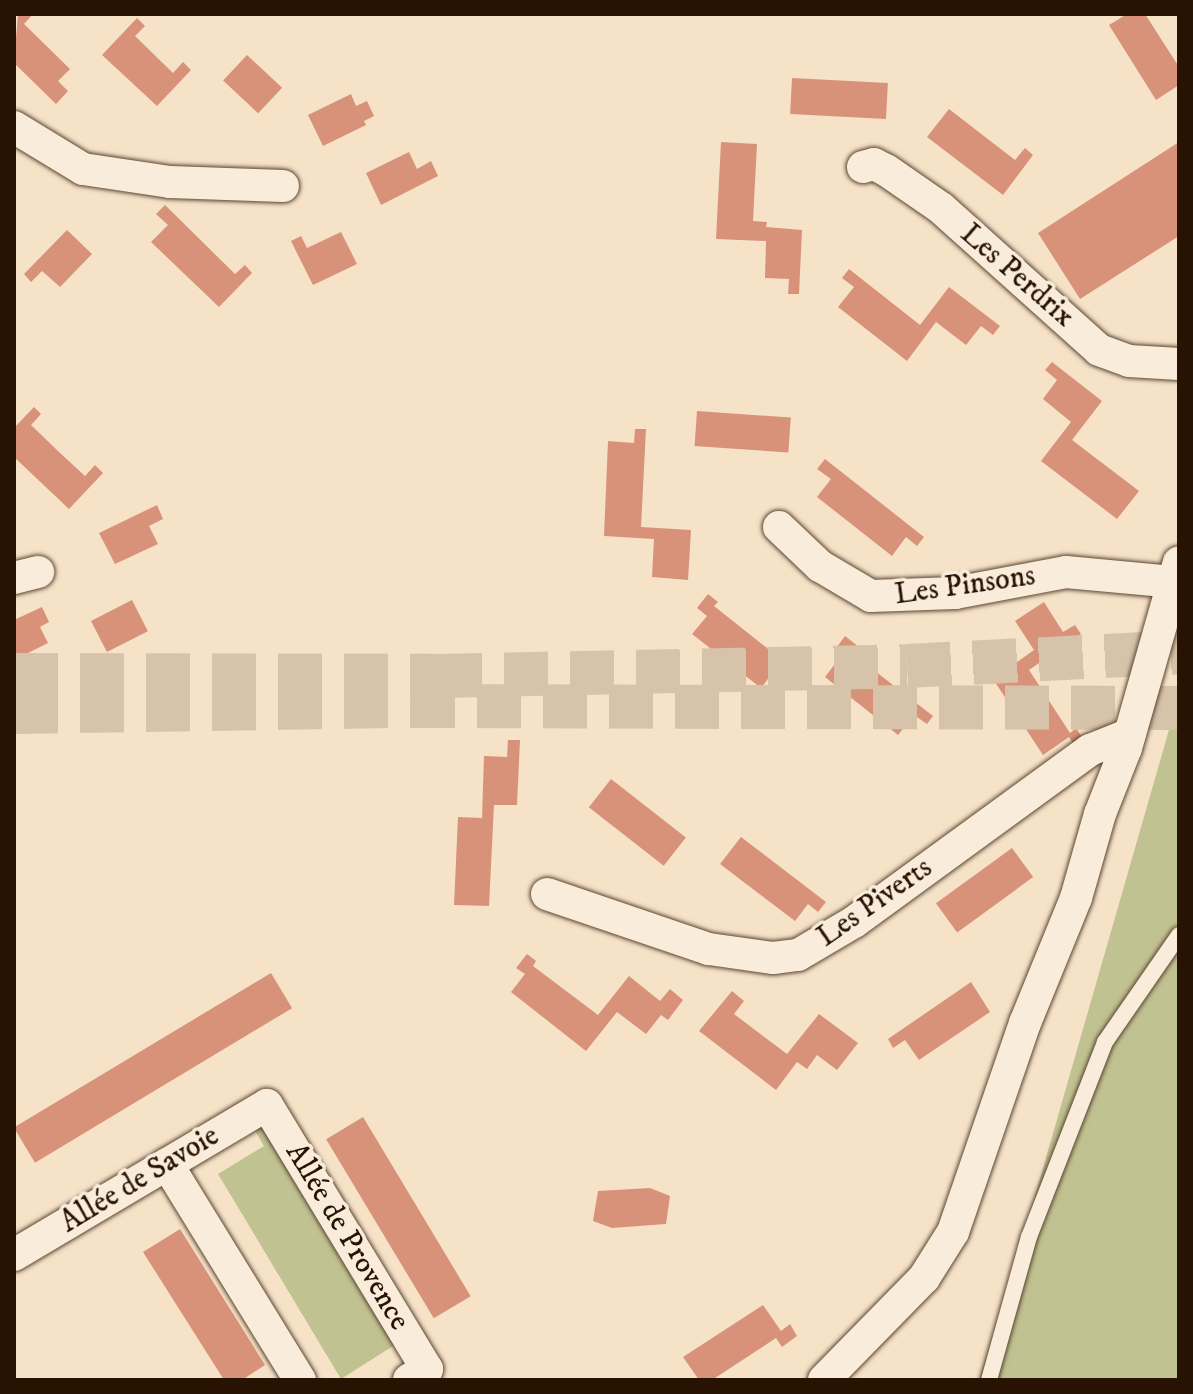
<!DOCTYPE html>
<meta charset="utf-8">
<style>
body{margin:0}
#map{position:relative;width:1193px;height:1394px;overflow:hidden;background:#f6e2c7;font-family:"IM FELL DW Pica",serif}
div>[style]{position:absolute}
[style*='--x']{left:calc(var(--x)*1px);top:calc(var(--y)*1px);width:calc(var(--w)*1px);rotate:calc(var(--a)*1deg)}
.green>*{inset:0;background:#c1c292}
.building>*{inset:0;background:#d8927a;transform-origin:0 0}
.motorway-tunnel>*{height:44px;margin-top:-22px;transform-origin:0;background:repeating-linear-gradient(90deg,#d7c3a9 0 44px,transparent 0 66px)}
.roads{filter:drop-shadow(0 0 2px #5c4632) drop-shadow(0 0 2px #5c4632)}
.service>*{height:16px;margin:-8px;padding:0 8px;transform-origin:8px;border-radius:8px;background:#f9ecdb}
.minor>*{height:32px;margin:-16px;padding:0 16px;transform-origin:16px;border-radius:16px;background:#f9ecdb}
span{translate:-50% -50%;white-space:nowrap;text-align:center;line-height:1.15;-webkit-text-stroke:7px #f9ecdb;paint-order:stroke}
.street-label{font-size:30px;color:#281201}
.frame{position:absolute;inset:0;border:16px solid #281201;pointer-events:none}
</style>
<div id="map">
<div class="green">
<div style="clip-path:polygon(1179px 695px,1179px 1380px,979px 1380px,1016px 1262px)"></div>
<div style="clip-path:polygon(262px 1126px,401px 1341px,341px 1379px,218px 1174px,264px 1146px,254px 1129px)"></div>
</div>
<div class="building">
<div style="clip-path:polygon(18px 14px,33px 14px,24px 24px,70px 69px,58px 81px,68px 91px,56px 104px,14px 63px)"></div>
<div style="clip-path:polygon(1127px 14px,1145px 14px,1179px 67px,1179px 85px,1156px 100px,1109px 25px)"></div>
<div style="clip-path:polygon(137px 18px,145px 26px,135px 36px,173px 73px,183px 62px,191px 70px,157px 106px,102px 55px)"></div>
<div style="left:247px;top:55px;width:48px;height:35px;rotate:43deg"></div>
<div style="left:792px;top:78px;width:96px;height:36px;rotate:3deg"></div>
<div style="clip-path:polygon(351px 94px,356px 106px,367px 101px,374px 116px,364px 121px,366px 125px,323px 146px,308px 115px)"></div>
<div style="clip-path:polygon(949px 109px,1015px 160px,1025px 148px,1033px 155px,1003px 195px,927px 137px)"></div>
<div style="clip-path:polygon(721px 142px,757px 144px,753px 221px,767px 222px,766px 227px,802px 230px,799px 294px,788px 294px,789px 279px,765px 278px,766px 241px,716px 239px)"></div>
<div style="clip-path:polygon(1179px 142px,1179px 236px,1080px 299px,1038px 233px)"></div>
<div style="clip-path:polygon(409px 152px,417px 169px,431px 161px,438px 176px,381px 205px,366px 173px)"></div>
<div style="clip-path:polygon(165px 205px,235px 274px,245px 265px,252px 273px,219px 307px,151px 242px,168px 225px,156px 214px)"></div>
<div style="clip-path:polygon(67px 230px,92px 254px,60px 287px,42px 271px,31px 282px,24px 274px)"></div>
<div style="clip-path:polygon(341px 232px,357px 264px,313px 285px,291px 241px,301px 236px,307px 248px)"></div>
<div style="clip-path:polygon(849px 269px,920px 325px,949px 287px,1000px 326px,993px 335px,981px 326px,966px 345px,936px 322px,907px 361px,838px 307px,854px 287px,842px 278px)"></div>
<div style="clip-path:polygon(1052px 362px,1102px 401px,1072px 440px,1139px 491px,1117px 519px,1041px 461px,1071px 422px,1043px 399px,1057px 380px,1045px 370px)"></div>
<div style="clip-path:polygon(34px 407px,41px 414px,31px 425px,59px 452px,85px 476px,95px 465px,103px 473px,69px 509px,14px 457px,14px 428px)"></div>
<div style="left:697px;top:411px;width:94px;height:35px;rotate:4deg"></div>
<div style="clip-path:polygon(635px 429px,646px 429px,641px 527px,691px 530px,688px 580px,652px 577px,654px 539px,604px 536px,608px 441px,634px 443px)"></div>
<div style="clip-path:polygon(825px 459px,924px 537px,917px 546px,906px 537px,892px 556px,817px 497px,831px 479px,817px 469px)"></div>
<div style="clip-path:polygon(157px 505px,163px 519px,149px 526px,158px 544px,115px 564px,99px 533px)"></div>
<div style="clip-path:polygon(708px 594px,718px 602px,714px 606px,782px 660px,761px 688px,692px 634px,707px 616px,697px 608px)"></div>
<div style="left:132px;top:600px;width:35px;height:46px;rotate:63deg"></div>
<div style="clip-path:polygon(1044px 602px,1063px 632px,1075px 625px,1081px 634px,1029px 670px,1070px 733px,1076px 728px,1085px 742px,1076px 748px,1069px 737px,1043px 755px,993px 679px,1034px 650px,1015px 621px)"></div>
<div style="clip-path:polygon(42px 607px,49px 622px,40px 627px,48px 643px,14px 660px,14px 620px)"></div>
<div style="clip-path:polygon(845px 636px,859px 647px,853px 654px,933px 716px,927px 724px,914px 715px,898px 735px,825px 677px,841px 656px,834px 651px)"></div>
<div style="clip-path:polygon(508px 740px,520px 740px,517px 805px,494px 805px,489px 906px,454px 905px,458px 817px,482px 818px,484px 756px,507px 757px)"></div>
<div style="left:611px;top:779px;width:95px;height:36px;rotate:38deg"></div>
<div style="clip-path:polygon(741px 837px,826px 902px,818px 912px,808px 904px,795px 921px,720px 864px)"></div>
<div style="left:1012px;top:848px;width:36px;height:94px;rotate:54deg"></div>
<div style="clip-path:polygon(527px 954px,536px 961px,533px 966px,598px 1015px,629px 976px,660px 1001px,670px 989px,683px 1000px,668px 1020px,661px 1015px,646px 1034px,617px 1012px,586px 1051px,511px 992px,525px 974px,516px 968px)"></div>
<div style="left:271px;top:973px;width:41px;height:300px;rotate:59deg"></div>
<div style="clip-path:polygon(971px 982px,990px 1012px,919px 1060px,905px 1040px,893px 1048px,888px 1039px)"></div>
<div style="clip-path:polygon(732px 991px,744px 1001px,734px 1014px,787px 1054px,819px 1014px,858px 1043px,837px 1070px,817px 1055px,807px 1069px,797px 1062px,776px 1090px,699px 1031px)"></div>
<div style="left:363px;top:1117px;width:209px;height:43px;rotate:59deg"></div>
<div style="clip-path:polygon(650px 1188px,670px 1196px,666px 1224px,612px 1228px,593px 1221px,598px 1191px)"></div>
<div style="clip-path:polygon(180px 1229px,265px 1365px,242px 1380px,224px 1380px,143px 1252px)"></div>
<div style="clip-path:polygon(763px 1305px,781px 1331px,790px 1324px,797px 1336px,782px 1347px,776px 1338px,712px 1380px,699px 1380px,683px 1357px)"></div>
</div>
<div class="motorway-tunnel">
<div style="--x:14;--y:675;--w:424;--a:0.1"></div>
<div style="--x:438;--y:676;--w:469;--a:-1.2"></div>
<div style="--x:907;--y:666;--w:272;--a:-2.9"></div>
<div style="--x:14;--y:712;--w:397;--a:-0.9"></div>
<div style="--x:411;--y:706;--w:768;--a:0.15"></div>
</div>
<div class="roads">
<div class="service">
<div style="--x:989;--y:1380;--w:148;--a:-74.4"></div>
<div style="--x:1029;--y:1237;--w:209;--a:-68.7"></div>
<div style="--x:1105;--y:1042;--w:130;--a:-55.3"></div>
</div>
<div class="minor">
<div style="--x:14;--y:127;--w:81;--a:31.3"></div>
<div style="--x:83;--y:169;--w:88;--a:8.5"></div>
<div style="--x:170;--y:182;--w:113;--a:2"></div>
<div style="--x:863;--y:167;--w:11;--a:-15"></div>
<div style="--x:874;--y:164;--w:13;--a:27"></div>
<div style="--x:886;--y:170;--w:67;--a:34.6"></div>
<div style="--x:941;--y:208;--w:212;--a:41.9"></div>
<div style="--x:1099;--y:350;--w:32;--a:20"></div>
<div style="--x:1129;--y:361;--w:50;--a:3.4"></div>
<div style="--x:779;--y:527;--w:57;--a:43.6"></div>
<div style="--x:820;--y:566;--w:59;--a:30.5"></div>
<div style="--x:871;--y:596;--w:84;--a:-2"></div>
<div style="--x:955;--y:593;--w:113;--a:-10.7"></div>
<div style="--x:1066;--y:572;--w:107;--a:5.3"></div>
<div style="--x:14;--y:578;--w:25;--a:-14"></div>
<div style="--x:547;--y:894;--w:171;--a:18.8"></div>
<div style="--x:709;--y:949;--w:65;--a:8"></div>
<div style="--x:773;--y:958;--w:25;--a:-7"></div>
<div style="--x:798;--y:955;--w:65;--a:-30.5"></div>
<div style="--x:854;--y:922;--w:292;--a:-36.1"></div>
<div style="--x:1090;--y:750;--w:43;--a:-21.8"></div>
<div style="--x:167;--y:1164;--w:254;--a:58.4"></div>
<div style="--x:14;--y:1255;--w:294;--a:-30.7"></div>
<div style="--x:267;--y:1105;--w:309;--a:58.8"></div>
<div style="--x:427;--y:1369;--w:21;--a:149"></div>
<div style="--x:824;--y:1380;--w:143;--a:-45.6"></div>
<div style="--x:924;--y:1278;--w:54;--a:-57.8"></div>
<div style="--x:953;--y:1232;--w:221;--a:-71"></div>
<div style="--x:1025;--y:1023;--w:135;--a:-67.8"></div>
<div style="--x:1076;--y:898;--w:87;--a:-74.1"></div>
<div style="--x:1100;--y:814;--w:71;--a:-68.5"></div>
<div style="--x:1126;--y:748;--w:193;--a:-74.1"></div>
</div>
</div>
<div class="street-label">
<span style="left:1017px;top:276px;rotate:41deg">Les Perdrix</span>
<span style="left:965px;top:586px;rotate:-8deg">Les Pinsons</span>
<span style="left:875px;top:903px;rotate:-35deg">Les Piverts</span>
<span style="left:140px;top:1180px;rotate:-31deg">Allée de Savoie</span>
<span style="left:347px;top:1237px;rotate:59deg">Allée de Provence</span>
</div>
<div class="frame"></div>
</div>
